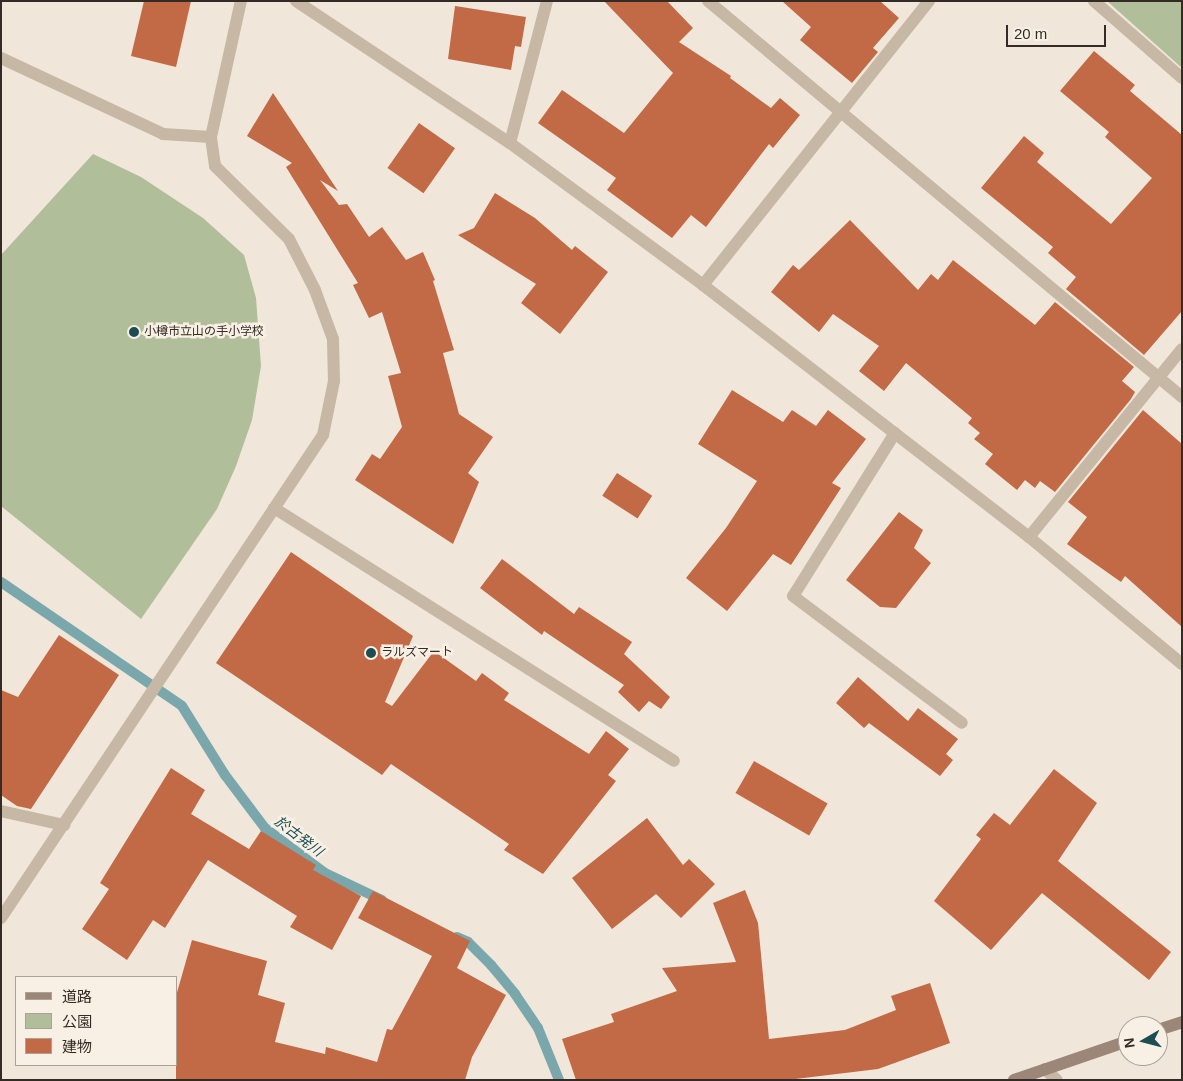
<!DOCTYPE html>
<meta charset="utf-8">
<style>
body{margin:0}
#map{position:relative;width:1183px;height:1081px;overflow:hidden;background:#f0e6d9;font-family:Helvetica,"Noto Sans JP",sans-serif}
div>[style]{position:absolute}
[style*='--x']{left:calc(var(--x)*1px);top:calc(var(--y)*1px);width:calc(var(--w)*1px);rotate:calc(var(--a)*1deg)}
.green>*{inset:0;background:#b0be9a}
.stream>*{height:10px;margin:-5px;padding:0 5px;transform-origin:5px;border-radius:5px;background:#79a7ac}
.building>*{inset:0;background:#c26945;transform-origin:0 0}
.minor>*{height:12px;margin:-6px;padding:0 6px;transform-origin:6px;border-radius:6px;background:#c7b7a5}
.tertiary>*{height:12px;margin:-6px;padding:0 6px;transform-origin:6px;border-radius:6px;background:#c7b7a5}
.secondary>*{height:12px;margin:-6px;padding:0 6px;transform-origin:6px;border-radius:6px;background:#9b8677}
.dots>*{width:14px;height:14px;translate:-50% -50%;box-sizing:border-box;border:2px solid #f8f0e5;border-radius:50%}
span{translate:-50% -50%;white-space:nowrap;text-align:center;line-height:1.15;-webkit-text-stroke:5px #f8f0e5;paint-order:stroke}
.poi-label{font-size:12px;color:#342b26}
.left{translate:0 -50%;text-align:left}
.water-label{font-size:14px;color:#1d4d53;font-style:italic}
.frame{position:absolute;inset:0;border:2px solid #342b26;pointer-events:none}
.legend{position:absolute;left:15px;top:976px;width:162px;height:90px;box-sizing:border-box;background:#f8f0e5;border:1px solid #aaa199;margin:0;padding:6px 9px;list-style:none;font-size:15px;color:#342b26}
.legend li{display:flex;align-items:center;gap:10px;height:25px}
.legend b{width:25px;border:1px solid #aaa199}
.north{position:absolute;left:1118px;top:1016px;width:50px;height:50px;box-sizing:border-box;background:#f8f0e5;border:1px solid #aaa199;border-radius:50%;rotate:262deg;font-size:14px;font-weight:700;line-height:20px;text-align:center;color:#342b26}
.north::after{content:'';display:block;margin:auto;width:18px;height:22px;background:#1d4d53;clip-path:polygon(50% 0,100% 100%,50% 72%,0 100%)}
.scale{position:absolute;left:1006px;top:25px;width:100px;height:22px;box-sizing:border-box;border:2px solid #342b26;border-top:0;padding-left:6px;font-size:15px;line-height:18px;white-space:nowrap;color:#342b26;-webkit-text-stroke:4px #f8f0e5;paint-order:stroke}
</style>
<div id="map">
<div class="green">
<div style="clip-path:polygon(1107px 1px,1182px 1px,1182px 68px)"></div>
<div style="clip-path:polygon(93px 154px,141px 177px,203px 218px,244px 255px,256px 298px,261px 366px,252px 420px,236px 466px,217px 509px,141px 619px,1px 506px,1px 255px)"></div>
</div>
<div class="stream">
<div style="--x:1;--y:582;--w:219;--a:34.4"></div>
<div style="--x:182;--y:706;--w:81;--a:58.1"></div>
<div style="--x:225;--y:775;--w:66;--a:53"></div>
<div style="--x:265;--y:828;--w:75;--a:36.9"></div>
<div style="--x:325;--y:873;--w:63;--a:25.3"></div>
<div style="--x:457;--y:937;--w:12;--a:24"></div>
<div style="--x:468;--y:942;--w:33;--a:45"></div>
<div style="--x:491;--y:965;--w:38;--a:50"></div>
<div style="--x:515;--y:994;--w:41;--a:55.9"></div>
<div style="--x:538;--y:1028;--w:56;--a:68"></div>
</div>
<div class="building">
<div style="clip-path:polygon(144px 1px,191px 1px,176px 67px,131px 56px)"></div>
<div style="clip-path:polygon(604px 1px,667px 1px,693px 28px,679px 42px,731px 76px,730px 78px,771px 108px,780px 98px,800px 115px,773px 148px,769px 144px,706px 227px,691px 215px,672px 238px,607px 190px,616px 178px,538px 123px,562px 90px,624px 133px,673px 73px)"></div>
<div style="clip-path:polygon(782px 1px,880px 1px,899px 18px,873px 48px,878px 52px,852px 83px,800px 40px,811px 27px)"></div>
<div style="clip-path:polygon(455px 6px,526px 17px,521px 47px,515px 46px,511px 70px,448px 59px)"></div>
<div style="clip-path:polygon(1094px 51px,1135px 85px,1130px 91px,1182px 135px,1182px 311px,1144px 355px,1066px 289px,1076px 277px,1048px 253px,1053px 247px,981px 188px,1024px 136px,1044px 153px,1037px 162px,1111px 224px,1152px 178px,1105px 137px,1109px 132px,1060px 91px)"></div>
<div style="clip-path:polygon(273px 93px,338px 191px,320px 180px,339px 205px,347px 204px,369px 237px,382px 227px,406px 260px,423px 252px,435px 280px,433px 281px,454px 350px,443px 353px,459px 414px,493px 437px,468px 473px,479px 482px,453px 544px,355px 480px,372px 454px,380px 459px,402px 427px,388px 376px,401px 373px,382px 312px,369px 318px,353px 285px,358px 283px,286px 167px,292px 163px,247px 136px)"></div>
<div style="left:419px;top:123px;width:44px;height:55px;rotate:35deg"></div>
<div style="clip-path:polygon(495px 193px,535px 218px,572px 250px,575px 246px,608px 272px,560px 334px,521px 303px,536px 284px,458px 235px,474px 228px)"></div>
<div style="clip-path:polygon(850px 220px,918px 290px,931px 274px,938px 280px,953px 260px,1035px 325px,1055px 302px,1134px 367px,1122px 381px,1135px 392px,1131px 399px,1055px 492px,1040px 481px,1035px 488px,1025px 480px,1017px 490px,985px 464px,993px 454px,974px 439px,980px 433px,968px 423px,972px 418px,906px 363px,884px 391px,859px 371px,879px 346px,833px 314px,819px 332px,771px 292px,793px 265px,799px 270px)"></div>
<div style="clip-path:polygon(732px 390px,783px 422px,792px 410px,816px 426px,828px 410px,866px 439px,832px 483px,841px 488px,791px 565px,773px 554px,727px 611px,686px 578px,726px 528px,757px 481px,698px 444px)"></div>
<div style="clip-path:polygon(1143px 410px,1182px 444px,1182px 627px,1125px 576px,1121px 582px,1067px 544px,1087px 517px,1068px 502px)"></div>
<div style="left:617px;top:473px;width:42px;height:27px;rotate:33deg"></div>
<div style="clip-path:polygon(899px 512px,923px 530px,914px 548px,931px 563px,896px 608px,880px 607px,846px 580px)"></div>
<div style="clip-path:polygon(291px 552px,413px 636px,385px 702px,392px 706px,434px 651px,476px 681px,482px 673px,509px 693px,504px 700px,589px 754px,606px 731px,629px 749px,608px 775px,616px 781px,543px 874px,504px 850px,509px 844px,391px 764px,382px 775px,216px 663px)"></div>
<div style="clip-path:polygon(502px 559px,574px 614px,579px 607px,632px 642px,624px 654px,670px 697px,661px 709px,649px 701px,639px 712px,618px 692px,624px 685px,544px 631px,542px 635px,480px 588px)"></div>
<div style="clip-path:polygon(59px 635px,119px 675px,31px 809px,17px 806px,1px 795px,1px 690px,18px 697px)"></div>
<div style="clip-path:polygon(858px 677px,908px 721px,918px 708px,958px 739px,946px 754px,953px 760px,940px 776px,869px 723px,864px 728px,836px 703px)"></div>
<div style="left:754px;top:761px;width:85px;height:37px;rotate:30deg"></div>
<div style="clip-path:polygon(171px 768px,205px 790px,191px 814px,249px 849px,261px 831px,316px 865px,313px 870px,361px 896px,332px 950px,290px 927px,297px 916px,208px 860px,165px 928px,153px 920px,127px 960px,82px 929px,109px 889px,100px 883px)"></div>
<div style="clip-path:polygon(1054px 769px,1097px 803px,1058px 861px,1171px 952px,1149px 980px,1042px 893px,991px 950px,934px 901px,981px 839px,976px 835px,994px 813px,1010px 825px)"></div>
<div style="clip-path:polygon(647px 818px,683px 865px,689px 859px,715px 884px,681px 918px,656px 894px,612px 929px,572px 878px)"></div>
<div style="clip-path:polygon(745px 890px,758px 923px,769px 1039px,845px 1030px,896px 1010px,891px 996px,930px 983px,950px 1043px,878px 1069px,787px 1080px,576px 1080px,562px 1039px,614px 1022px,611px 1014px,677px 991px,662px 968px,736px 962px,713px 903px)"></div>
<div style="clip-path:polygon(373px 891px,470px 941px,457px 968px,506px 995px,472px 1057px,465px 1080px,176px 1080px,176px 996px,192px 940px,267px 961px,258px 995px,285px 1003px,275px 1042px,325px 1054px,326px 1047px,377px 1062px,387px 1029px,392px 1030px,432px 956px,358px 918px)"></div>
</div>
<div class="minor">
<div style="--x:296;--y:1;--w:257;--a:33.6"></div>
<div style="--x:510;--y:143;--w:240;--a:36.3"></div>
<div style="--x:703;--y:285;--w:412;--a:37.7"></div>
<div style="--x:1029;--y:537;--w:199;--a:39.7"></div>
<div style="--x:708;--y:1;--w:618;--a:39.88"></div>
<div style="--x:1094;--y:1;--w:117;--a:41.2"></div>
<div style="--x:1;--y:58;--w:179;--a:25.1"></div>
<div style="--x:163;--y:134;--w:48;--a:3.6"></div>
<div style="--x:510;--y:143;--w:147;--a:-75.4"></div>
<div style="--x:703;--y:285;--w:363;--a:-51.5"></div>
<div style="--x:895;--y:433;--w:192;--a:122"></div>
<div style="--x:793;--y:596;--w:211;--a:36.9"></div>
<div style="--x:274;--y:508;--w:473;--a:32.3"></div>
<div style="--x:1029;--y:537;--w:242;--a:-50.9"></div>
<div style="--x:1;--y:811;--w:65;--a:12.5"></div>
<div style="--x:1045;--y:1069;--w:16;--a:43"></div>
</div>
<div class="tertiary">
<div style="--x:1;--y:918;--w:580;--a:-56.31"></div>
<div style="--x:323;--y:435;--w:55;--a:-78.5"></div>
<div style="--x:334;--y:381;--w:42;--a:-91.4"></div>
<div style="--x:333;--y:339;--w:52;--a:-110.2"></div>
<div style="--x:315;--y:290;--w:57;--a:-117"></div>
<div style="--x:289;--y:239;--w:104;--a:-135.4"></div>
<div style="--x:215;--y:166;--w:29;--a:-98"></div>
<div style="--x:211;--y:137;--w:139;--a:-77.6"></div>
</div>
<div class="secondary">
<div style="--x:1158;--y:1030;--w:25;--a:-18"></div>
<div style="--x:1014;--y:1080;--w:120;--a:-18.9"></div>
</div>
<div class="dots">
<div style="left:134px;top:332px;background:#1d4d53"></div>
<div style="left:371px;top:653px;background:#1d4d53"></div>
</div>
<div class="poi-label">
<span class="left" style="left:144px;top:332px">小樽市立山の手小学校</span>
<span class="left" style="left:381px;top:653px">ラルズマート</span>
</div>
<div class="water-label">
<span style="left:299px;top:836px;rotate:37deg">於古発川</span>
</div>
<div class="frame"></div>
<ul class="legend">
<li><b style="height:6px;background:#9b8677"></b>道路</li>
<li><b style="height:14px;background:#b0be9a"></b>公園</li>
<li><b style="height:14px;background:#c26945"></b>建物</li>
</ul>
<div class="north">N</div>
<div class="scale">20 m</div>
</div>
